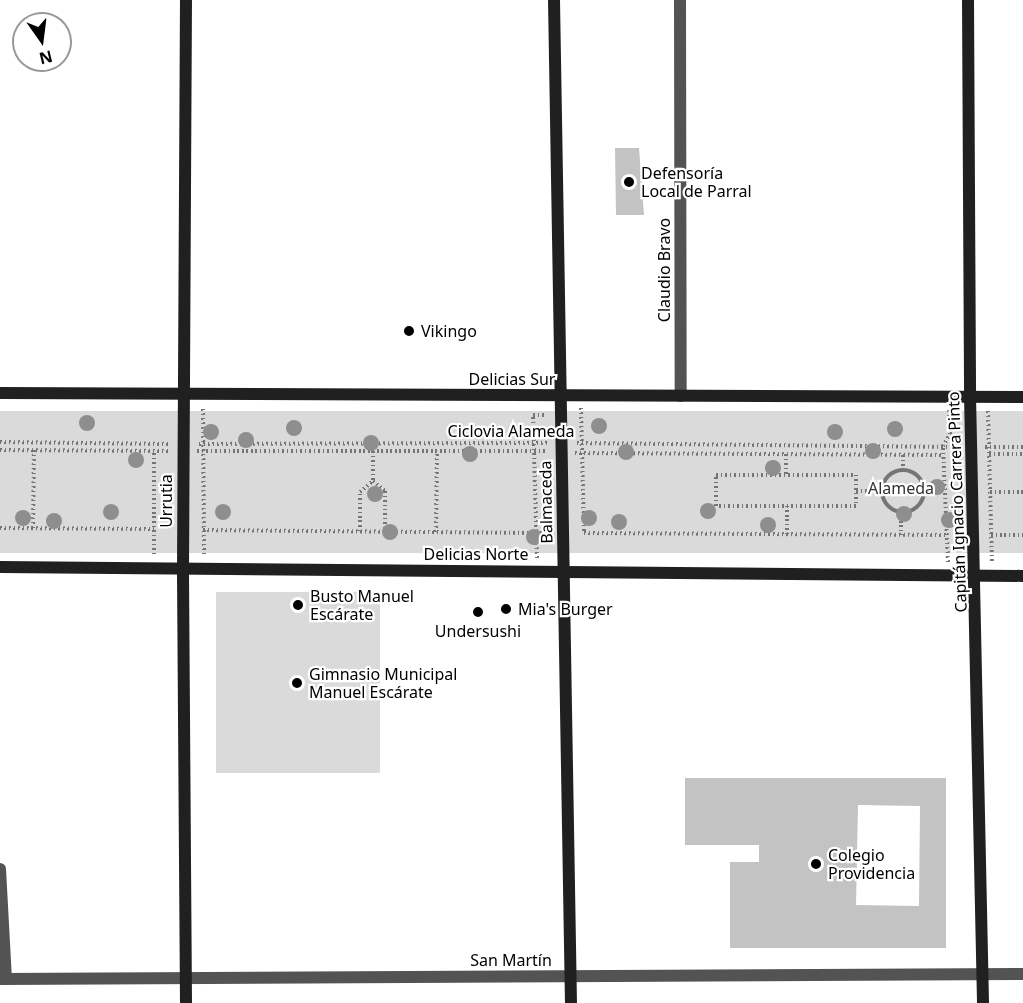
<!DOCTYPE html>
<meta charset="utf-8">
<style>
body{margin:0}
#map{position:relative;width:1023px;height:1003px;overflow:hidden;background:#fff;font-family:"Noto Sans",sans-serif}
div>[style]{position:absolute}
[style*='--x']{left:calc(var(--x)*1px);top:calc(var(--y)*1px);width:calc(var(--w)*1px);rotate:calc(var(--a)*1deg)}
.green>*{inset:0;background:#dadada;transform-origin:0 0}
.building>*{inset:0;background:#c3c3c3}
.path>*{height:4px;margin-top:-2px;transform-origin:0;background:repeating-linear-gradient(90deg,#757575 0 1.5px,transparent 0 4.5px)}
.path>.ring{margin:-2px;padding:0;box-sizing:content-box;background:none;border:4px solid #757575;border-radius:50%}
.street>*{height:12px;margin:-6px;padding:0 6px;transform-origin:6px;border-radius:6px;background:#535353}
.secondary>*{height:12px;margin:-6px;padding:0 6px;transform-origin:6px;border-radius:6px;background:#202020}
.trees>*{width:16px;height:16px;margin:-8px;border-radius:50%;background:#8e8e8e}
.dots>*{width:16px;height:16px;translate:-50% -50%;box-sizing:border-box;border:3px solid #fff;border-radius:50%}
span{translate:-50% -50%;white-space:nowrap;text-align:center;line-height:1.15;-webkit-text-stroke:4.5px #fff;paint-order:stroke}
.poi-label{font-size:16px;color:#000}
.left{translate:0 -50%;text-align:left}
.street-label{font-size:16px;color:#000}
.park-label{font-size:16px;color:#313131}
.north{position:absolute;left:12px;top:12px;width:60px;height:60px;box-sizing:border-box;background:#fff;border:2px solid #999;border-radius:50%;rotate:166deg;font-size:16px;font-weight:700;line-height:24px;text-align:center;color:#000}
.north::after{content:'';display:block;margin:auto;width:21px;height:27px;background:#000;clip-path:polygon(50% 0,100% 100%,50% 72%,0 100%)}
</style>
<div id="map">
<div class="green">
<div style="left:0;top:411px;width:1023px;height:142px"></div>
<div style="left:216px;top:592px;width:164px;height:181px"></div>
</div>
<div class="building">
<div style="clip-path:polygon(615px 148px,639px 148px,644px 215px,616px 215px)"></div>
<div style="clip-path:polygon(evenodd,685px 778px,946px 778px,946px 948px,730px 948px,730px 862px,759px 862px,759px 845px,685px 845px,685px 778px,858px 805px,920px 806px,919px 906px,856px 905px,858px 805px)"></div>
</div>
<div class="path">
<div style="--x:581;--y:408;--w:125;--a:88.6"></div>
<div style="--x:584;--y:533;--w:363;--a:0.3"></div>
<div style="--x:203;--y:409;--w:145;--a:89.6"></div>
<div style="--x:988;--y:411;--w:152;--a:88.5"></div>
<div style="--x:0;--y:442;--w:170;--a:0.7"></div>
<div style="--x:577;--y:443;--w:379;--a:0.6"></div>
<div style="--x:199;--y:444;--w:349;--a:-0.2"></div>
<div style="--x:985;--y:447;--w:38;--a:0"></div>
<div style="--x:0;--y:450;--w:168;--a:0.3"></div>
<div style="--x:197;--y:451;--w:349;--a:0"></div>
<div style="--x:373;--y:451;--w:30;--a:90"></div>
<div style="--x:373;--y:481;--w:16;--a:40"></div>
<div style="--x:385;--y:491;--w:40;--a:90"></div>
<div style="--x:575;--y:453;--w:368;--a:0.3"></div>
<div style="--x:786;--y:454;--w:21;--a:90"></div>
<div style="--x:989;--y:454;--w:34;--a:0"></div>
<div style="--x:903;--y:455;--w:14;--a:90"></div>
<div class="ring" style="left:882px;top:470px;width:38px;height:38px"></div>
<div style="--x:716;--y:475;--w:140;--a:0"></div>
<div style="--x:856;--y:475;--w:31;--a:90"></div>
<div style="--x:856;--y:506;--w:140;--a:180"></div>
<div style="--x:716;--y:506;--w:31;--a:-90"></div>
<div style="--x:856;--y:491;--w:25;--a:0"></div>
<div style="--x:990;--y:492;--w:33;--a:0"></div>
<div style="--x:787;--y:506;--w:28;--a:90"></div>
<div style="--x:901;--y:512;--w:23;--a:90"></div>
<div style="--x:0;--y:528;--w:154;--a:0.4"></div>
<div style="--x:33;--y:528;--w:78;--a:-89.3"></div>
<div style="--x:203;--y:530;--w:347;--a:0.5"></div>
<div style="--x:360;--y:531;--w:39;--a:-90"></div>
<div style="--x:360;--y:492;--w:17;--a:-40"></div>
<div style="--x:436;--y:532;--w:81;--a:-89.3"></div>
<div style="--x:991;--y:535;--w:32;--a:0"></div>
<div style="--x:154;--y:554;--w:103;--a:-90"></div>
<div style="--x:537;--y:558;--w:143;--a:-91.6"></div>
<div style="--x:533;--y:415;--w:14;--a:0"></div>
<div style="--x:948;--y:562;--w:116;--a:-92.5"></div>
<div style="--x:943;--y:446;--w:14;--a:-60"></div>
<div style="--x:950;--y:434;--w:24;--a:-92"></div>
</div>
<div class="street">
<div style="--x:680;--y:0;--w:396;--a:89.9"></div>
<div style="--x:0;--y:869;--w:110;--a:86.9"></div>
<div style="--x:0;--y:979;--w:1023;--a:-0.28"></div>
</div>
<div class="secondary">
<div style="--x:554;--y:0;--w:1003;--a:89.03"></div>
<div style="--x:968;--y:0;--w:396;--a:89.7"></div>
<div style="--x:970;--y:396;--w:607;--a:88.77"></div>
<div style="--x:0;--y:393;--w:1023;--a:0.22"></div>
<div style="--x:0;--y:567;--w:1023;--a:0.5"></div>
<div style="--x:186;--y:1003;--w:433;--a:-90.4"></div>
<div style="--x:183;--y:570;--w:570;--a:-89.7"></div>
</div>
<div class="trees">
<div style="left:87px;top:423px"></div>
<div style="left:599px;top:426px"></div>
<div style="left:294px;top:428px"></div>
<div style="left:895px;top:429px"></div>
<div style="left:211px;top:432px"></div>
<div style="left:835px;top:432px"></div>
<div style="left:246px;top:440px"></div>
<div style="left:371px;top:443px"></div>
<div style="left:873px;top:451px"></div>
<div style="left:626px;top:452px"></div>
<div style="left:470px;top:454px"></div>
<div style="left:136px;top:460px"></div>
<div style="left:773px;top:468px"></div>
<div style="left:937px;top:487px"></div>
<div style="left:375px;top:494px"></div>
<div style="left:708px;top:511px"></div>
<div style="left:111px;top:512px"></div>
<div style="left:223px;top:512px"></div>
<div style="left:904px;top:514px"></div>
<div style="left:23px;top:518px"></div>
<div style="left:589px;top:518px"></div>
<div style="left:949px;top:520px"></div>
<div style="left:54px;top:521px"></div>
<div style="left:619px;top:522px"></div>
<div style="left:768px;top:525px"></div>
<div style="left:390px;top:532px"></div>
<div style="left:534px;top:537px"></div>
</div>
<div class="dots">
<div style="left:629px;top:182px;background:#000"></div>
<div style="left:409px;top:331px;background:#000"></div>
<div style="left:298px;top:605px;background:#000"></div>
<div style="left:506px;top:609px;background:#000"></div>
<div style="left:478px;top:612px;background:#000"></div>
<div style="left:297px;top:683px;background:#000"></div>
<div style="left:816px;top:864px;background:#000"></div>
</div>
<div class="poi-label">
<span class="left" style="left:641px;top:182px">Defensoría<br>Local de Parral</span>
<span class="left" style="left:421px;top:331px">Vikingo</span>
<span class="left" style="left:310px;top:605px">Busto Manuel<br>Escárate</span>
<span class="left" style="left:518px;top:609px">Mia's Burger</span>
<span style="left:478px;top:631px">Undersushi</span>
<span class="left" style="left:309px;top:683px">Gimnasio Municipal<br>Manuel Escárate</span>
<span class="left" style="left:828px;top:864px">Colegio<br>Providencia</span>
</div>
<div class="street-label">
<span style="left:664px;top:270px;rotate:-90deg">Claudio Bravo</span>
<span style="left:512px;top:379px">Delicias Sur</span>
<span style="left:511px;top:431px">Ciclovia Alameda</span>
<span style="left:166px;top:501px;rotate:-90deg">Urrutia</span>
<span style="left:546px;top:502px;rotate:-91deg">Balmaceda</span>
<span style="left:957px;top:502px;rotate:-92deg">Capitán Ignacio Carrera Pinto</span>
<span style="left:476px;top:554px">Delicias Norte</span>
<span style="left:511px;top:960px">San Martín</span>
</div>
<div class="park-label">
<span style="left:901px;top:488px">Alameda</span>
</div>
<div class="north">N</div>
</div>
